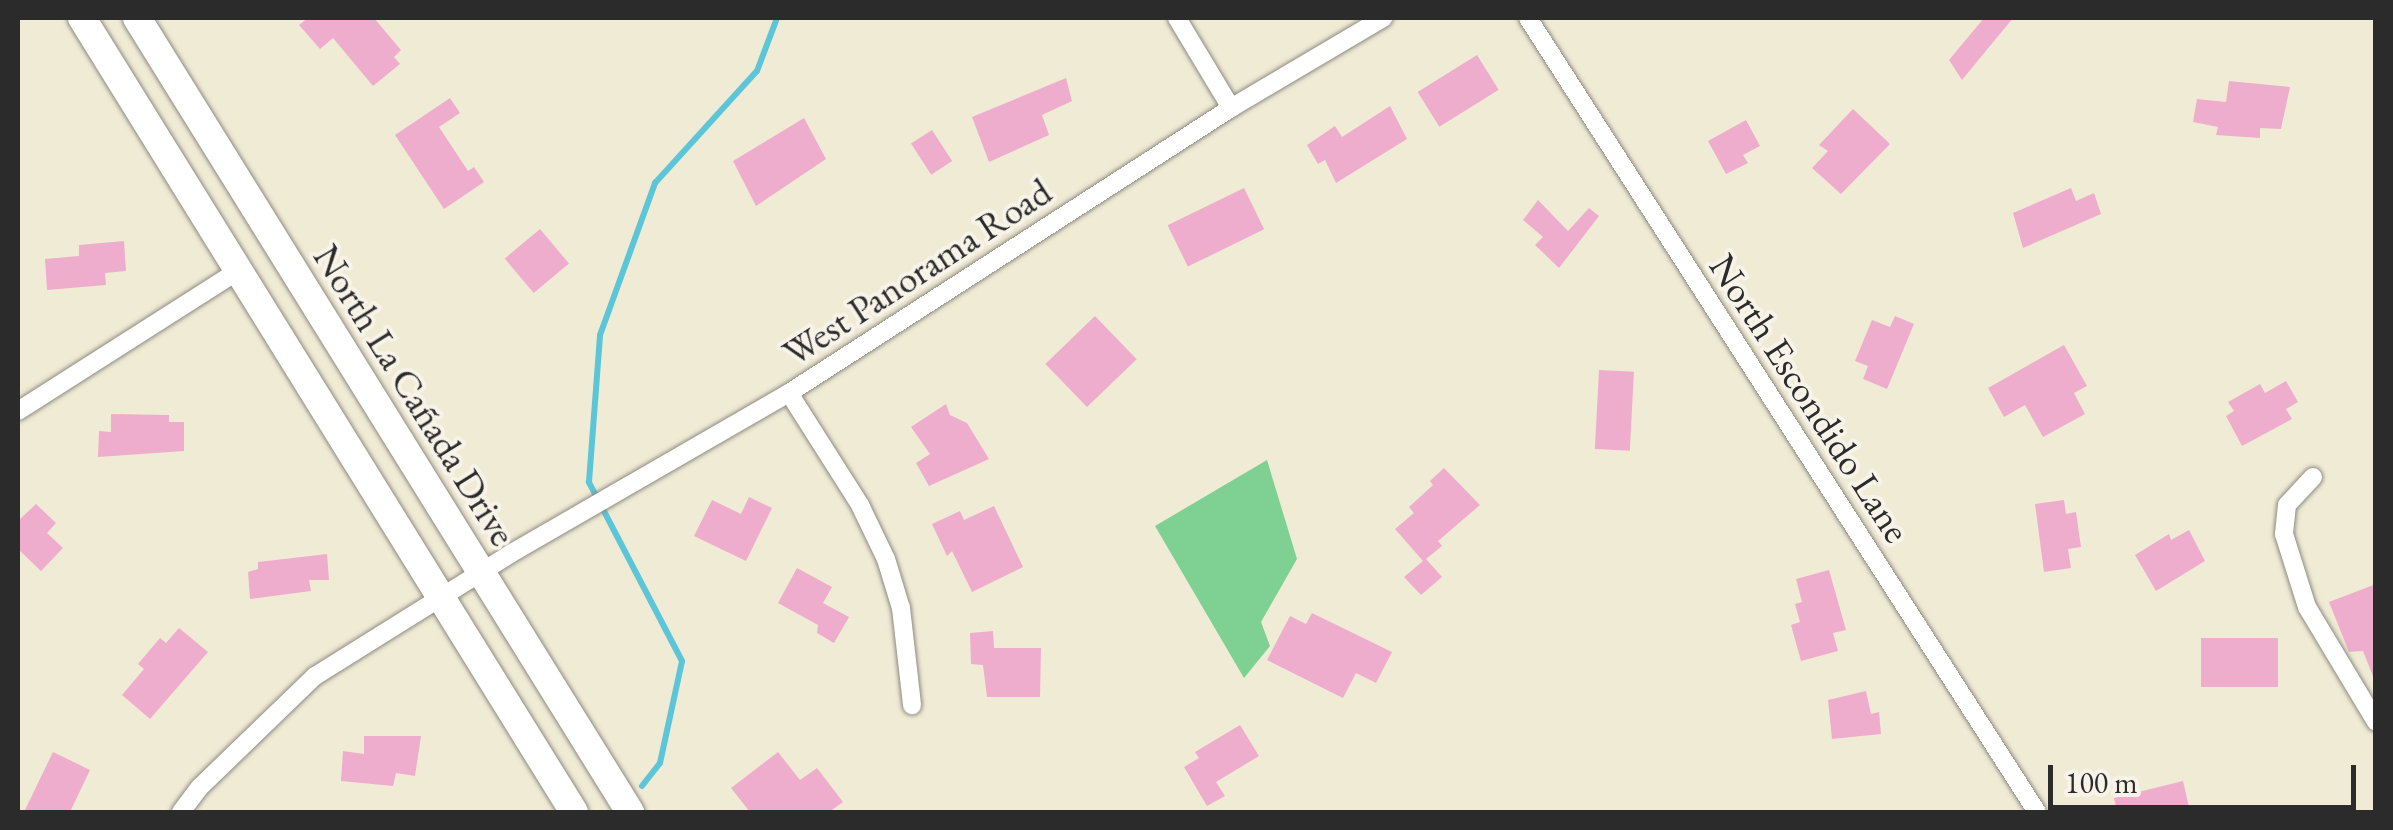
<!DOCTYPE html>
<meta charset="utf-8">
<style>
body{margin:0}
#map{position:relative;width:2393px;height:830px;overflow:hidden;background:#f0ebd5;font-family:"EB Garamond",serif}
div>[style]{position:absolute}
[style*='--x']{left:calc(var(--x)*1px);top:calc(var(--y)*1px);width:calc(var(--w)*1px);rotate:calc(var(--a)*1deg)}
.green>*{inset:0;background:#7ed193}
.stream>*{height:6px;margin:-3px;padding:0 3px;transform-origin:3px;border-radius:3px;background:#5cc6d8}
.building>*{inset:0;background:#efadcd;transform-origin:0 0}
.roads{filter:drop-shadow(0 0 2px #8e8b80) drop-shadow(0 0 2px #8e8b80)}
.street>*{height:18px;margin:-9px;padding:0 9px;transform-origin:9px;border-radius:9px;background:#fff}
.primary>*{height:28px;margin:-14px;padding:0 14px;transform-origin:14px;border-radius:14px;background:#fff}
span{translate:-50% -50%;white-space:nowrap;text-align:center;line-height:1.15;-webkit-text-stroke:8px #f7f3e8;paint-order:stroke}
.street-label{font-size:38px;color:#2b2b2b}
.frame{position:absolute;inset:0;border:20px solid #2b2b2b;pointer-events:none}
.scale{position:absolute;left:2048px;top:765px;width:308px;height:45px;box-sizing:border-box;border:5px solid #2b2b2b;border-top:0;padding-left:12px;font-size:30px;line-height:35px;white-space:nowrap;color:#2b2b2b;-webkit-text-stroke:8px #f7f3e8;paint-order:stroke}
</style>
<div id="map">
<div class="green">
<div style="clip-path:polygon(1267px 460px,1297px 559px,1261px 622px,1270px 646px,1244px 678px,1155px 526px)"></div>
</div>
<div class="stream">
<div style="--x:642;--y:786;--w:29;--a:-52"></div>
<div style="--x:660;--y:763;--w:104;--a:-77.8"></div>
<div style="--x:682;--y:661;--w:202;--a:-117.5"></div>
<div style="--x:589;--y:482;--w:147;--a:-85.7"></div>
<div style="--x:600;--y:335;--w:162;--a:-70.1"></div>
<div style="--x:655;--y:183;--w:151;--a:-47.7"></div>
<div style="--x:757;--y:71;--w:57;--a:-69.3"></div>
</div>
<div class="building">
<div style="clip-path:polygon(308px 18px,374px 18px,401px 50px,394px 57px,400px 64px,373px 86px,333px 38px,320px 49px,299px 25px)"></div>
<div style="clip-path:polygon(1984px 18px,2013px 18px,1962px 80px,1949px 60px)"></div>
<div style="left:1477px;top:55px;width:41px;height:70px;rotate:58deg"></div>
<div style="clip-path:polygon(1066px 78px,1072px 101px,1042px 115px,1049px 135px,989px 162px,972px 117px)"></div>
<div style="clip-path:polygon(2229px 81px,2290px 87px,2281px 129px,2260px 128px,2260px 138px,2216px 135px,2218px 127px,2193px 122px,2197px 99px,2226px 102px)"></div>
<div style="clip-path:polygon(450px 98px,460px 113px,439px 127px,468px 171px,474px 167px,484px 182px,444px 209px,395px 135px)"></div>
<div style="clip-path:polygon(1390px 106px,1407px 139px,1336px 183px,1325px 160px,1318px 164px,1307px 145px,1335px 126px,1342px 137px)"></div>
<div style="clip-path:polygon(1853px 109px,1890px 144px,1841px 194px,1812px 168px,1828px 151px,1819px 145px)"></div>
<div style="clip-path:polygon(804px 118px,826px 159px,756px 206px,733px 161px)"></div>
<div style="clip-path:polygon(1746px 120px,1760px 146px,1743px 155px,1748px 163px,1726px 174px,1708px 141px)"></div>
<div style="left:932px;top:130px;width:37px;height:25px;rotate:57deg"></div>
<div style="left:1244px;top:188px;width:46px;height:85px;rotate:64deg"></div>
<div style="clip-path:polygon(2071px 188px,2076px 201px,2094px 193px,2101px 214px,2023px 248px,2013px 213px)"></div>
<div style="clip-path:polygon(1538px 200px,1568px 231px,1589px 208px,1599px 216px,1559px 268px,1535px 245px,1543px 237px,1523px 220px)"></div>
<div style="left:540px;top:229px;width:45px;height:46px;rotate:50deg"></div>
<div style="clip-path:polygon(124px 241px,126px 271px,105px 273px,106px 285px,47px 290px,45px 259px,79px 256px,79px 245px)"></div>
<div style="left:1095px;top:316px;width:60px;height:69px;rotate:46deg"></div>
<div style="clip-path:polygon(1895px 316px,1914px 324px,1887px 389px,1863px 379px,1868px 366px,1855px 361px,1872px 320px,1890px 327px)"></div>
<div style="clip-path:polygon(2064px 345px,2087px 386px,2074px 393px,2085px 414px,2043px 437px,2025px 405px,2004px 417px,1988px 388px)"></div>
<div style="left:1599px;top:370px;width:35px;height:79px;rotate:3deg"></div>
<div style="clip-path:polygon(2286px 381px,2298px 402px,2286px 409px,2292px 419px,2242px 446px,2226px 416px,2234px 411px,2228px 402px,2260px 384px,2265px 393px)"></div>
<div style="clip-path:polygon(946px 404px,950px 415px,967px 423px,989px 459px,929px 486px,916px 463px,930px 454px,911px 427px)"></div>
<div style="clip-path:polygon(111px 414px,169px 415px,169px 422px,184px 422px,184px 451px,98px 457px,99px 431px,111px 432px)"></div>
<div style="clip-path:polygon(1444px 468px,1480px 505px,1438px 541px,1442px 546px,1426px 559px,1442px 577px,1421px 595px,1404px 577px,1423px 561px,1395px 529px,1414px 513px,1409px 507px,1433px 485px,1430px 481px)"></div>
<div style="clip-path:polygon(749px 497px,772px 508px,746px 561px,694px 536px,712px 500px,741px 514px)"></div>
<div style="clip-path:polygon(2064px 500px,2066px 514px,2076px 512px,2081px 547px,2068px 549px,2071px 568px,2044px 572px,2035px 504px)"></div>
<div style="clip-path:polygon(36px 504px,56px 523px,47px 533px,63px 548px,41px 571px,18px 549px,18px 521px)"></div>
<div style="clip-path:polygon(994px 506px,1023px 567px,972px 592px,952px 551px,947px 556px,932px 524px,960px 511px,964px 520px)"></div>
<div style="clip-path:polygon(2189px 530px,2205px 561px,2156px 591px,2135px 555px,2169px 534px,2171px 540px)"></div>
<div style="clip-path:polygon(327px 554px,329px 580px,309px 580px,311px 591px,250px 599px,248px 572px,258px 569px,258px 562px)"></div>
<div style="clip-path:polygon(797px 568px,832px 587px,823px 603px,849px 617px,834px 643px,817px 633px,818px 625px,778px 603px)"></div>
<div style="clip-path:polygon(1829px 570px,1846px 630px,1833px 633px,1838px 651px,1801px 661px,1791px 625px,1800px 622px,1795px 604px,1802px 602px,1796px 579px)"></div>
<div style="clip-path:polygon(2376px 584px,2376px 679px,2374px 679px,2363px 651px,2349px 652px,2329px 602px)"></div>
<div style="clip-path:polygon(1312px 613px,1392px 652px,1376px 683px,1356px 673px,1343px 698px,1267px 660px,1290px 616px,1306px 624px)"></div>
<div style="clip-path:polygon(179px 628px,208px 652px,150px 719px,122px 695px,144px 669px,138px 664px,160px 638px,166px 643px)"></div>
<div style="clip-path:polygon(993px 631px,994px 648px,1041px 648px,1040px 697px,987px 697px,983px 665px,971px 664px,970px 633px)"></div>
<div style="left:2201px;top:638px;width:77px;height:49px"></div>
<div style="clip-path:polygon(1866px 691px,1871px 714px,1879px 712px,1881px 734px,1832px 739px,1828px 700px)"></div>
<div style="clip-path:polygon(1240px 725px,1259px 756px,1216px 782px,1225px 796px,1207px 806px,1184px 767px,1199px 758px,1195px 752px)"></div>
<div style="clip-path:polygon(364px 736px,421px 736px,415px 776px,396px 773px,393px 786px,341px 781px,343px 751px,364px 754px)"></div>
<div style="clip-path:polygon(53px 752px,90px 770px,70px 812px,24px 812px)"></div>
<div style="clip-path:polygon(778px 752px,800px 780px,817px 768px,843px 802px,829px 812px,750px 812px,731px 788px)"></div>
<div style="clip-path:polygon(2183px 781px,2190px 812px,2117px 812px,2114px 798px)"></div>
</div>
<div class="roads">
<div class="street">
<div style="--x:1177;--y:18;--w:105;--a:59"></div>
<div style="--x:1528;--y:18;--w:943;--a:57.34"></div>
<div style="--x:789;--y:393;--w:133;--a:57.6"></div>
<div style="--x:860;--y:505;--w:60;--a:64.3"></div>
<div style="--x:886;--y:559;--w:51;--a:73"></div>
<div style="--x:901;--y:608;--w:98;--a:83.5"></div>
<div style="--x:18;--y:411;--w:261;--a:-32.5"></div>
<div style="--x:2313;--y:477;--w:38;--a:133"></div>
<div style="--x:2287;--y:505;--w:29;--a:96"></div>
<div style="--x:2284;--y:534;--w:77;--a:72.5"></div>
<div style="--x:2307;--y:607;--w:134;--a:59"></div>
<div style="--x:181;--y:812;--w:31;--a:-53"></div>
<div style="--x:200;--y:787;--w:160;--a:-44"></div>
<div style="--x:315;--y:676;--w:230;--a:-32"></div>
<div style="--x:510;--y:554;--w:322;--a:-30"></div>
<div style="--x:789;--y:393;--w:526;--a:-32.81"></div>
<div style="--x:1231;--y:108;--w:177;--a:-30.6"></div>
</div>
<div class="primary">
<div style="--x:82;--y:18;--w:934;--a:58.22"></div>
<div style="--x:137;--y:18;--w:935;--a:58.16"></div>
</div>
</div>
<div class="street-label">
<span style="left:917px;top:272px;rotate:-33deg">West Panorama Road</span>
<span style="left:415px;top:395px;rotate:58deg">North La Cañada Drive</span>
<span style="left:1810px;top:398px;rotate:57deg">North Escondido Lane</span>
</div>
<div class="frame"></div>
<div class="scale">100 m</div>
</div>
